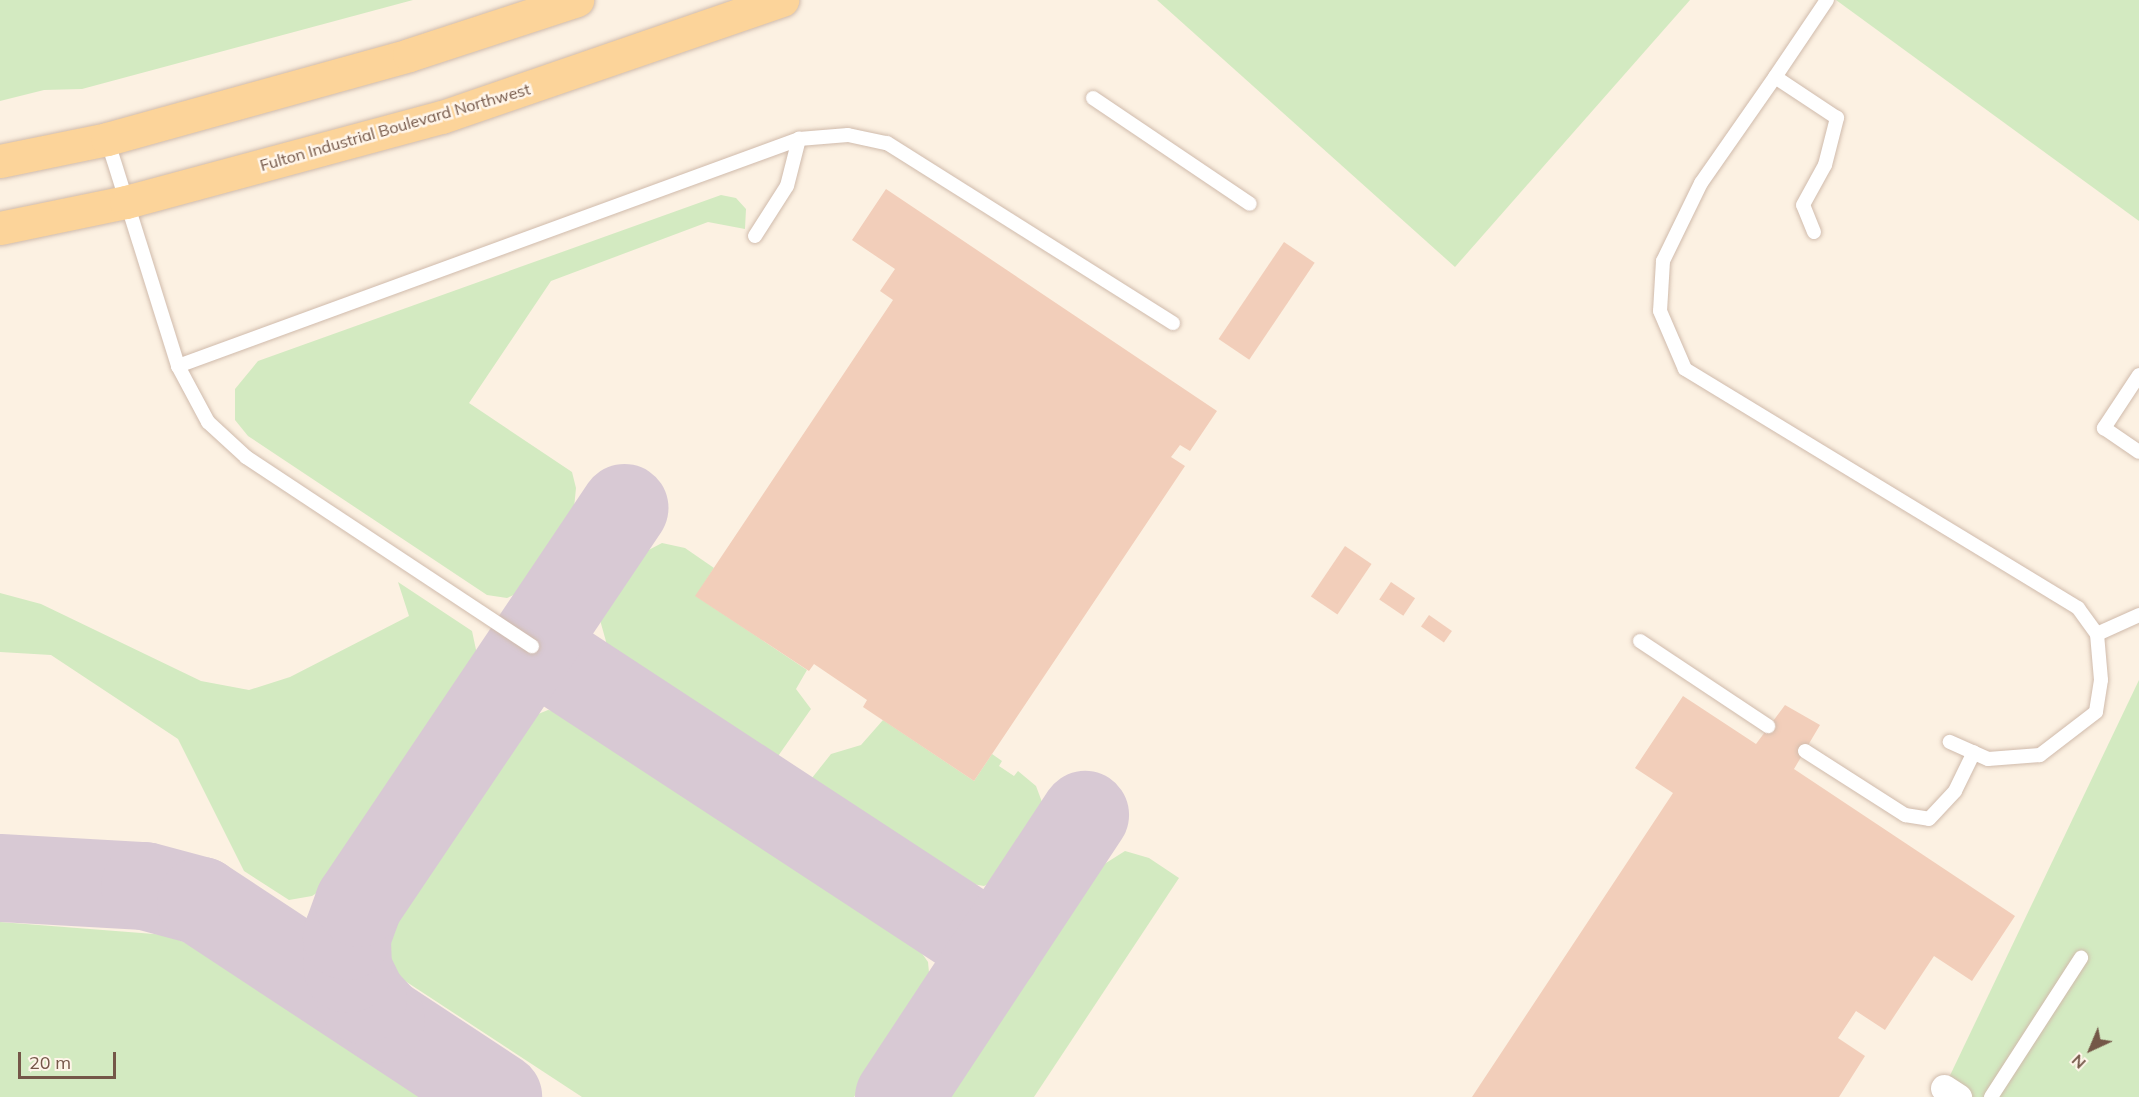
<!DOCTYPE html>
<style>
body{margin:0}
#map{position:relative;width:2139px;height:1097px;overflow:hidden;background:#fcf1e2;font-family:Mulish,sans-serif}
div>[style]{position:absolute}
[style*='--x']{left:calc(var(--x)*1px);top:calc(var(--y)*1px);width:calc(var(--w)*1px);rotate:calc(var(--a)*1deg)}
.green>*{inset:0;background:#d3eac1}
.taxiway>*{height:88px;margin:-44px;padding:0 44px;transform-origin:44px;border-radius:44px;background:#d8c9d4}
.building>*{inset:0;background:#f2ceba;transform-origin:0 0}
.roads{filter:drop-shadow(0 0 2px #d0bbac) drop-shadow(0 0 2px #d0bbac)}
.service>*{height:14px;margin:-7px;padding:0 7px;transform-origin:7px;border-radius:7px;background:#fff}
.minor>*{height:27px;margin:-13.5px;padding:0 13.5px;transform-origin:13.5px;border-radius:13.5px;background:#fff}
.primary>*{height:33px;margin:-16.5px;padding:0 16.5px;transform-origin:16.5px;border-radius:16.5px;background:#fcd49a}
span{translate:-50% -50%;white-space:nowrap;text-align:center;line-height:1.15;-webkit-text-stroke:5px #fff5e9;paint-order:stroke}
.street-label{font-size:16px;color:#745748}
.north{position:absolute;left:2061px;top:1019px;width:60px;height:60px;-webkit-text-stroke:4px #fff5e9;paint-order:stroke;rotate:224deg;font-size:16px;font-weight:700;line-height:24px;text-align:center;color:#745748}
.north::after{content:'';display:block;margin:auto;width:21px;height:27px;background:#745748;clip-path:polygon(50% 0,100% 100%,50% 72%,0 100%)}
.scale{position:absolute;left:18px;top:1052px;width:98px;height:27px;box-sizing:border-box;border:3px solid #745748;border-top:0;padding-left:8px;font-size:18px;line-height:21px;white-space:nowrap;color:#745748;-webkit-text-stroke:4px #fff5e9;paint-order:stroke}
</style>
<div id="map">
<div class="green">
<div style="clip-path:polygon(0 0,413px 0,82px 89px,44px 90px,0 101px)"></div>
<div style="clip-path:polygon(1157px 0,1690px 0,1455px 267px)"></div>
<div style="clip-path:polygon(1836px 0,2139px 0,2139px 221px)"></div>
<div style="clip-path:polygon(721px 195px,736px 198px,746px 209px,745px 229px,708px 222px,551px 281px,469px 403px,572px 472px,576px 488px,573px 518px,525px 590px,507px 598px,487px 595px,248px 436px,235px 420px,235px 389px,258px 361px)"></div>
<div style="clip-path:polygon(662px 543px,685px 548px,714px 568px,696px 596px,807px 670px,796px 689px,811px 709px,776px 759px,607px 645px,600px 620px,604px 606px,641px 554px)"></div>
<div style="clip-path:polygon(398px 582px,472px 631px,478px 659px,329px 885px,312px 896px,289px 900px,244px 871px,178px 739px,51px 655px,0 652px,0 593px,41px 604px,201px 681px,249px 690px,290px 677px,409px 616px)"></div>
<div style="clip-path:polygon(2139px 680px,2139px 1097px,1960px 1097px,1944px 1088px)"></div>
<div style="clip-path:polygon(548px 710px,571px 714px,916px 945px,928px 962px,930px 983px,854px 1097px,582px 1097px,396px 975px,385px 953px,389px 926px,526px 719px)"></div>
<div style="clip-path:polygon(883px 720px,974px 781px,992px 754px,1002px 761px,999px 766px,1014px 776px,1018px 771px,1036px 786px,1042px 802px,1038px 823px,997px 880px,984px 886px,955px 881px,808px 783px,831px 754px,861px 745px)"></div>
<div style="clip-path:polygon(1125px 851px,1149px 858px,1179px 878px,1034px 1097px,945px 1097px,1098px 868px)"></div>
<div style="clip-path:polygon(0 922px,167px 935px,200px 949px,420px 1097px,0 1097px)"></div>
</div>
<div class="taxiway">
<div style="--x:532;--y:646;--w:555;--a:33.23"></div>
<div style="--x:0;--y:878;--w:145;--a:3.2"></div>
<div style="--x:145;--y:886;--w:58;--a:15"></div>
<div style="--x:201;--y:901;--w:356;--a:33.4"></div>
<div style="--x:381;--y:1019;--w:26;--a:-133"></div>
<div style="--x:363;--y:1000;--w:34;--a:-116"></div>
<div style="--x:348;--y:969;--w:33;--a:-92"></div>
<div style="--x:347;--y:936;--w:35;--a:-70"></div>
<div style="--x:359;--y:903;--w:476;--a:-56.1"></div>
<div style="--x:899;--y:1097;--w:338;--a:-56.6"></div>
</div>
<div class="building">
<div style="clip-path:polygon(886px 189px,1217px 411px,1190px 451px,1180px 445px,1171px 457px,1185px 466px,974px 781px,863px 707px,867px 700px,814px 664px,809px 671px,695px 596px,893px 300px,880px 291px,895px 269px,852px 240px)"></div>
<div style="left:1284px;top:242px;width:37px;height:117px;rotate:34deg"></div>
<div style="left:1345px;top:546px;width:32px;height:61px;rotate:34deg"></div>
<div style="left:1391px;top:582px;width:29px;height:21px;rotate:34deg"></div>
<div style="left:1429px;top:615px;width:28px;height:14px;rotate:35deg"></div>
<div style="clip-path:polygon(1683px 696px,1756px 744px,1785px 705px,1820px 725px,1794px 769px,2015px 916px,1972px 981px,1934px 956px,1885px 1030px,1856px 1011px,1838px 1038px,1865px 1056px,1839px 1097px,1472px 1097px,1673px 793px,1635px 768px)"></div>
</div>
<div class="roads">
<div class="service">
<div style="--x:1775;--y:77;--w:129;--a:124.9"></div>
<div style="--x:1701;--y:183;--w:87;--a:116"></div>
<div style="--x:1663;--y:261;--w:50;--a:93.4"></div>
<div style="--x:1660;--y:311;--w:63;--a:66.7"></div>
<div style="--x:1685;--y:369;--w:460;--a:31.3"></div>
<div style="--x:2078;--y:608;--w:32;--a:54"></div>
<div style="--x:2097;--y:634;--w:46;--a:85"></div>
<div style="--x:2101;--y:680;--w:32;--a:99"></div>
<div style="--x:2096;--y:712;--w:71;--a:142.5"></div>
<div style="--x:2040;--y:755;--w:52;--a:175.6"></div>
<div style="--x:1988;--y:759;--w:42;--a:-155.9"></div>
<div style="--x:1093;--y:98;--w:189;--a:34"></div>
<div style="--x:107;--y:139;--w:238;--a:72.6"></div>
<div style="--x:178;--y:366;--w:64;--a:61.8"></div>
<div style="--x:208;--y:422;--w:52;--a:42.6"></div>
<div style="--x:246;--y:457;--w:343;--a:33.5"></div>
<div style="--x:1814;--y:232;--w:29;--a:-112"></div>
<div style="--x:1803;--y:205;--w:46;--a:-61.2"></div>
<div style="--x:1825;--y:165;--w:49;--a:-75.7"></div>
<div style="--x:1837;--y:118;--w:74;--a:-146.5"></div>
<div style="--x:1775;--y:77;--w:93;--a:-56"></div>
<div style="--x:755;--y:236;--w:59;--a:-57.4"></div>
<div style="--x:787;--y:186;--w:49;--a:-75.7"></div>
<div style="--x:178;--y:366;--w:661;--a:-20.08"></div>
<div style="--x:799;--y:139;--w:49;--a:-4.7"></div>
<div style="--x:848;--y:135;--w:40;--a:12"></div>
<div style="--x:887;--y:143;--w:338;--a:32.2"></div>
<div style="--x:2139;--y:375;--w:64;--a:123.4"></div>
<div style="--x:2104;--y:428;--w:42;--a:34.4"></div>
<div style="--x:2097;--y:634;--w:46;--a:-24.3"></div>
<div style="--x:1640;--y:641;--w:154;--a:33.6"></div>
<div style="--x:1805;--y:751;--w:119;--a:32.6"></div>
<div style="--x:1905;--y:815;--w:24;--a:9"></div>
<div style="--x:1929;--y:819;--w:38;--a:-47"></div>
<div style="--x:1955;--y:791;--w:43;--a:-64"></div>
<div style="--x:1991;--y:1097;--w:166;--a:-57.1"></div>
</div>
<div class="minor">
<div style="--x:1944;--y:1088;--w:17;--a:33"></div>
</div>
<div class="primary">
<div style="--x:0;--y:161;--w:109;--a:-11.6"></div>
<div style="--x:107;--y:139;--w:313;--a:-15.5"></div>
<div style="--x:409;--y:55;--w:177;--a:-18.1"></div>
<div style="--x:0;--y:228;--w:129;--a:-11.7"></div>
<div style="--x:126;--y:202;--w:327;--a:-15.1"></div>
<div style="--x:442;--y:117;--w:360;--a:-19"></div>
</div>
</div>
<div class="street-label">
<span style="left:395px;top:127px;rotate:-16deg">Fulton Industrial Boulevard Northwest</span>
</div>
<div class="north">N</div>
<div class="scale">20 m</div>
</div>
